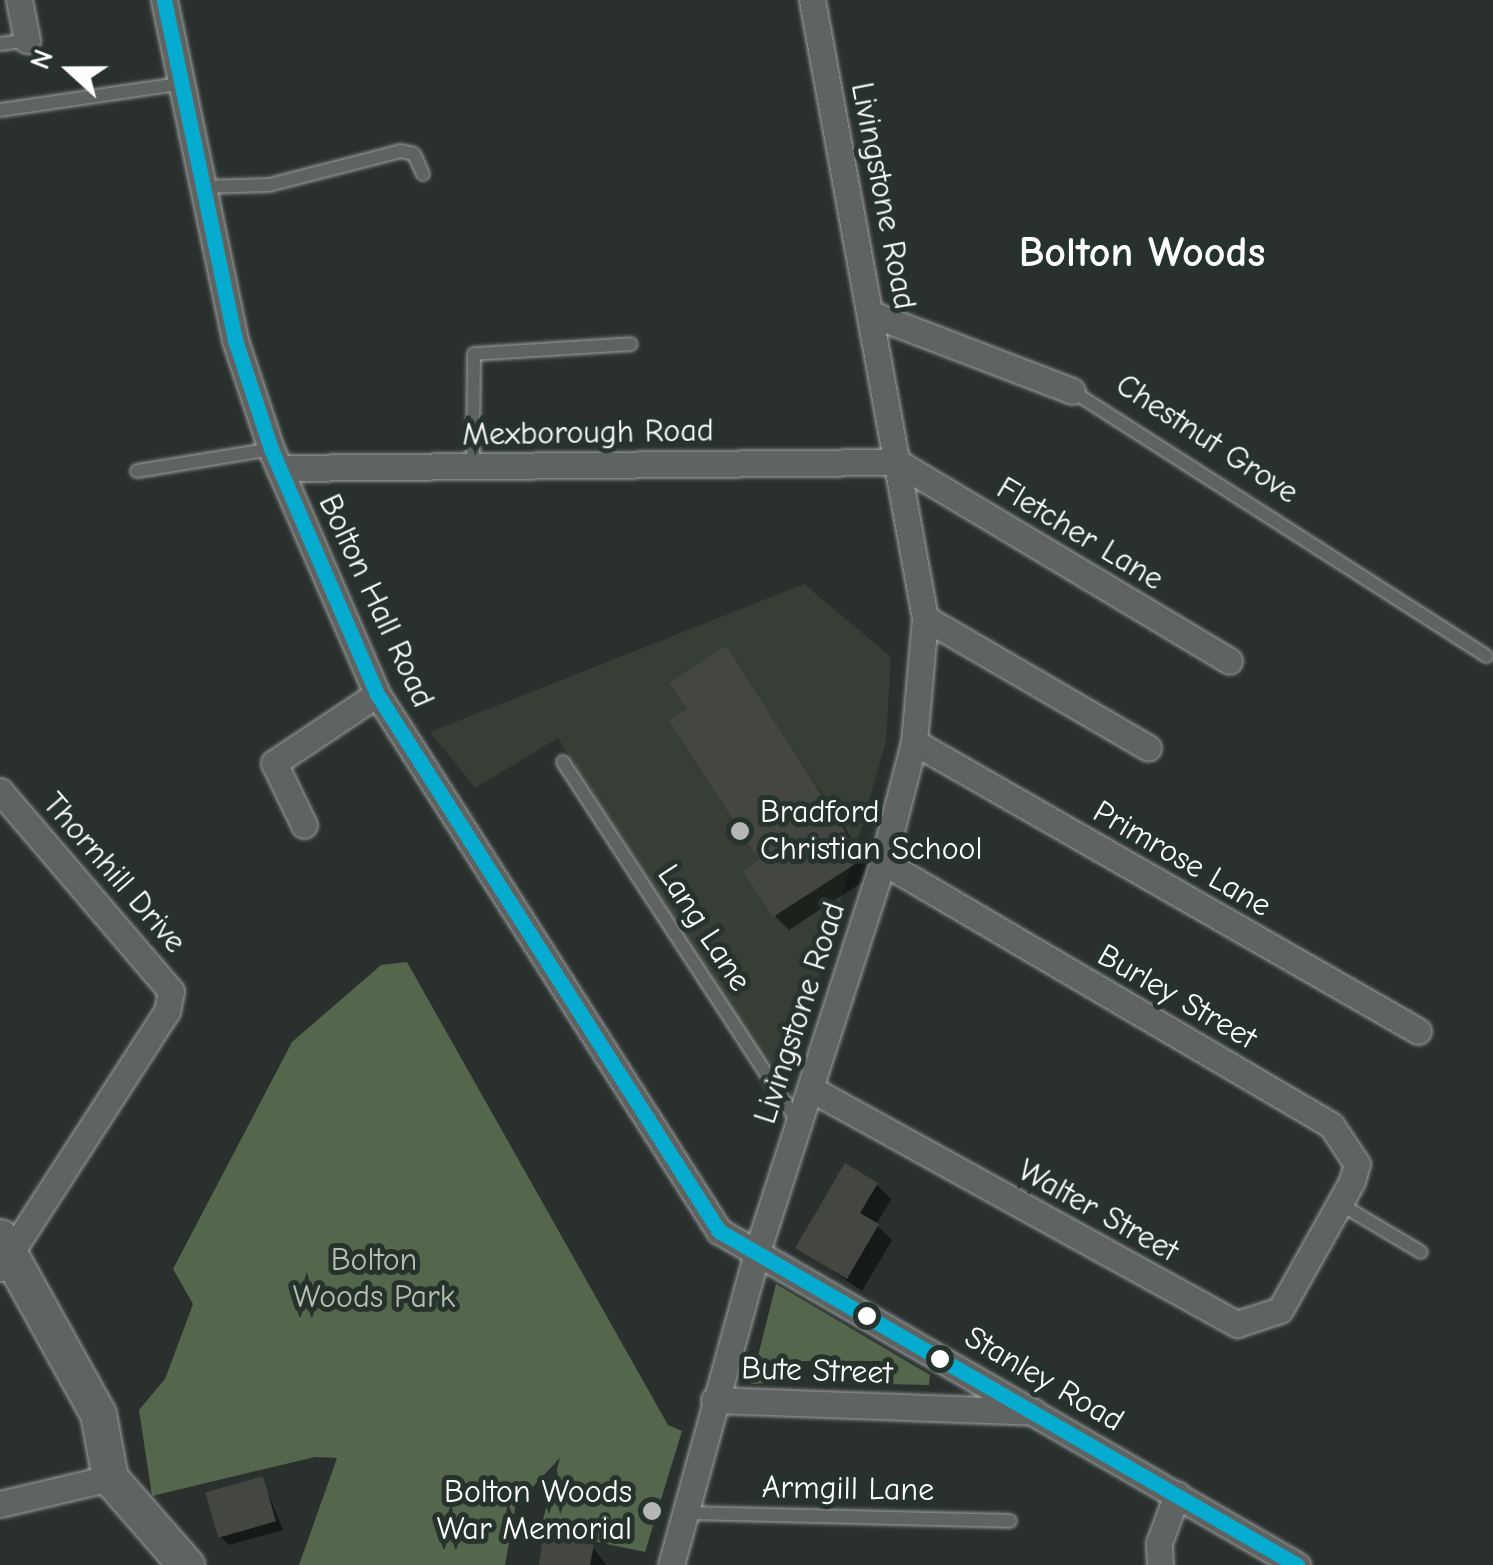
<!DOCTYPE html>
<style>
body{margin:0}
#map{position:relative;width:1493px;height:1565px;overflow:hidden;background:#29302d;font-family:"Comic Neue",sans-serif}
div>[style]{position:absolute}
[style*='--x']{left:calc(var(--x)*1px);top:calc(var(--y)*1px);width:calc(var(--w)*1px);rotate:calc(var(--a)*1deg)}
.built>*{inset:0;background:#363e35}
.green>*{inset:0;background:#54664c}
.shadow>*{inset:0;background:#0007}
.building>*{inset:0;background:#444741;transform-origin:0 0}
.roads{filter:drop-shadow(0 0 2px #9fa2a0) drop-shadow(0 0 2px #9fa2a0)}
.lane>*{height:12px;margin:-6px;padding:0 6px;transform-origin:6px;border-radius:6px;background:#5f6362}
.street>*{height:25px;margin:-12.5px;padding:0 12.5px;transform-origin:12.5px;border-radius:12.5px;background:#5f6362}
.secondary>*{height:35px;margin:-17.5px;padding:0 17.5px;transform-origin:17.5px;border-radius:17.5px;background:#5f6362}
.bus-1>*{height:15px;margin:-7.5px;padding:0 7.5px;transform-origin:7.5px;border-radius:7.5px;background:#06acd0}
.dots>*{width:28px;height:28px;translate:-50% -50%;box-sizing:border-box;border:5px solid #26332d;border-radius:50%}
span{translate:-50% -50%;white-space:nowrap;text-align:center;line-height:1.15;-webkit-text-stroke:10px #26332d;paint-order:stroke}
.street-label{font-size:32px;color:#fff}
.poi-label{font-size:32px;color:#fff}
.left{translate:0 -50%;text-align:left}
.right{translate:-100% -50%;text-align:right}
.park-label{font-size:32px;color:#b5beb1}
.district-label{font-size:42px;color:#fff;font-weight:700}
.north{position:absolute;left:20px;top:20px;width:100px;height:100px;-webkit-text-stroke:8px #26332d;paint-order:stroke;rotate:291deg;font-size:28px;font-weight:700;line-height:40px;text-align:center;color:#fff}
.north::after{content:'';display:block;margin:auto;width:35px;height:45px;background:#fff;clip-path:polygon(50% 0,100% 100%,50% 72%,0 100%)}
</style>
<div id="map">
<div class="built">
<div style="clip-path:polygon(804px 584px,891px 657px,886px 741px,786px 1093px,558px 738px,475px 788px,430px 732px)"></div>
</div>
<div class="green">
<div style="clip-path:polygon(407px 962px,668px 1425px,682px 1431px,645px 1552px,540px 1530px,560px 1458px,516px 1504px,505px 1565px,299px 1565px,337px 1458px,315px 1457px,152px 1496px,139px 1410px,165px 1379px,193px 1304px,173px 1269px,292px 1042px,381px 965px)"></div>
<div style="clip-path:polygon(776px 1284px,930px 1375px,929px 1385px,882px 1384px,881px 1361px,768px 1361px,767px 1383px,751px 1384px)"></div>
</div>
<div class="shadow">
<div style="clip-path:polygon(726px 649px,875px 874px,789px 930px,775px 916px,763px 861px,690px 710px)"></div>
<div style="clip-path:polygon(877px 1185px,891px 1199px,876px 1225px,892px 1240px,862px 1291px,798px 1247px)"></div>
<div style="clip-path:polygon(262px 1479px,283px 1530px,229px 1545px,220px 1536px)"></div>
<div style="clip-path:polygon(593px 1547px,606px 1565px,542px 1565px)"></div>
</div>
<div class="building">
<div style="clip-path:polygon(726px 646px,863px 859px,773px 917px,743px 871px,759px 860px,669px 720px,687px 709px,669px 683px)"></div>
<div style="clip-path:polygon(845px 1163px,878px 1183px,860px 1213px,879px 1224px,847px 1279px,795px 1248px)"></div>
<div style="left:263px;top:1476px;width:47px;height:60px;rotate:74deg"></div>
<div style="clip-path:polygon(543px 1536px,594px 1545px,590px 1565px,539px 1565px)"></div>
</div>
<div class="roads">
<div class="lane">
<div style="--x:0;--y:44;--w:27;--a:-8"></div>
<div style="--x:0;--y:110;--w:181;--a:-8.3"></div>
<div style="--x:202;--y:187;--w:67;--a:-1.7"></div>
<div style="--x:269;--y:185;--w:136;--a:-14.4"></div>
<div style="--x:401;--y:151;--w:13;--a:13"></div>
<div style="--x:414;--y:154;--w:22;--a:66"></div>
<div style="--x:1072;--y:391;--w:492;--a:32.6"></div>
<div style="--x:473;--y:466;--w:112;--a:-89.5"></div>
<div style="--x:474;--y:354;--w:157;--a:-3.6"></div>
<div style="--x:137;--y:471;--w:136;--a:-9.3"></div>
<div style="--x:563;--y:762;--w:432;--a:56.9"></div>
<div style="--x:1340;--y:1204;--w:94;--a:30.7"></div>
<div style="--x:685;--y:1513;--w:325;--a:1.4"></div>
</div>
<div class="street">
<div style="--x:19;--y:0;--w:41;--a:78.7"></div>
<div style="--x:164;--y:0;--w:347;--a:78.2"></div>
<div style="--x:235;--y:340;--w:115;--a:71.7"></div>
<div style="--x:271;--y:449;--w:267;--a:66.6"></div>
<div style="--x:377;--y:694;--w:637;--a:57.51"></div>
<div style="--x:719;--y:1231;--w:668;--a:30.02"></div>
<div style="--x:874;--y:315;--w:212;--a:21"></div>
<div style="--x:279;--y:468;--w:618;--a:-0.56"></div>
<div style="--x:897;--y:462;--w:387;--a:30.9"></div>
<div style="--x:925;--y:618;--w:258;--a:30.2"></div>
<div style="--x:914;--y:742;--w:581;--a:29.83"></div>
<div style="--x:0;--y:791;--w:263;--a:49.5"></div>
<div style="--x:171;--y:991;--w:20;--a:101"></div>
<div style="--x:167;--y:1011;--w:306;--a:122.9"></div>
<div style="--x:304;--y:825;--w:69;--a:-115.8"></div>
<div style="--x:274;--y:763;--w:124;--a:-33.8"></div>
<div style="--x:811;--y:1089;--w:487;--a:28.9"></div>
<div style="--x:1237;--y:1324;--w:45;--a:-18"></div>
<div style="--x:1280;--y:1310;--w:148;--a:-60.8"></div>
<div style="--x:1352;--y:1181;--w:18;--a:-74"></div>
<div style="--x:1357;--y:1164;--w:47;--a:-123.7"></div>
<div style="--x:1331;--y:1125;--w:519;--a:-149.58"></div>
<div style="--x:714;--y:1400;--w:320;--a:2.1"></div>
<div style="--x:0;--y:1504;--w:113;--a:-13.3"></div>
<div style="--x:671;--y:1565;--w:325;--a:-74.6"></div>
<div style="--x:757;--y:1252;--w:410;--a:-72.1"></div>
<div style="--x:883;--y:862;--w:124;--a:-75.5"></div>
<div style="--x:914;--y:742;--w:124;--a:-84.9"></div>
<div style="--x:925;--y:618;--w:628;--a:-100.36"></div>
<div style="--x:1160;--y:1565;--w:22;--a:-93"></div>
<div style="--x:1159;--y:1543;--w:52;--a:-69.8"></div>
</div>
<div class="secondary">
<div style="--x:0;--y:1237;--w:202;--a:61"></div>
<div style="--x:98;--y:1414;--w:65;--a:79.4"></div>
<div style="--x:110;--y:1478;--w:116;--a:48.9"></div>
</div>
</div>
<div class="bus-1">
<div style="--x:164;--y:0;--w:347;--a:78.2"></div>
<div style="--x:235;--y:340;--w:115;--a:71.7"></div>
<div style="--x:271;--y:449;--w:267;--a:66.6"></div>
<div style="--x:377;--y:694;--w:637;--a:57.51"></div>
<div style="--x:719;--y:1231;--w:668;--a:30.02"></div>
</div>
<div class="dots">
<div style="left:740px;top:831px;background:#b4b7b6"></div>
<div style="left:867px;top:1316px;background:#fff"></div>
<div style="left:940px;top:1359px;background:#fff"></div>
<div style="left:652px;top:1511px;background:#b4b7b6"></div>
</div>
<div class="street-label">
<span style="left:883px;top:196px;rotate:79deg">Livingstone Road</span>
<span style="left:588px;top:433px;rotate:-1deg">Mexborough Road</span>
<span style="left:1207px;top:439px;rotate:33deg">Chestnut Grove</span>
<span style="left:1080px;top:534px;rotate:31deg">Fletcher Lane</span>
<span style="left:376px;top:601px;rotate:65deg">Bolton Hall Road</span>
<span style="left:1182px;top:859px;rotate:30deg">Primrose Lane</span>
<span style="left:114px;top:873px;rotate:49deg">Thornhill Drive</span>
<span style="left:704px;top:928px;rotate:57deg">Lang Lane</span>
<span style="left:1177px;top:997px;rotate:30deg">Burley Street</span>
<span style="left:800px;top:1013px;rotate:-72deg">Livingstone Road</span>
<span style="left:1098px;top:1211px;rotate:29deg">Walter Street</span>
<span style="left:817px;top:1371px;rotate:2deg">Bute Street</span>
<span style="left:1044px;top:1379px;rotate:30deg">Stanley Road</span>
<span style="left:848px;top:1489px;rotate:1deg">Armgill Lane</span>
</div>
<div class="poi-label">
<span class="left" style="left:760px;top:831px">Bradford<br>Christian School</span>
<span class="right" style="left:632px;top:1511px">Bolton Woods<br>War Memorial</span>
</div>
<div class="park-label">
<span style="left:374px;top:1279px">Bolton<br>Woods Park</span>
</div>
<div class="district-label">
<span style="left:1142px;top:253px">Bolton Woods</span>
</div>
<div class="north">N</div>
</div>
